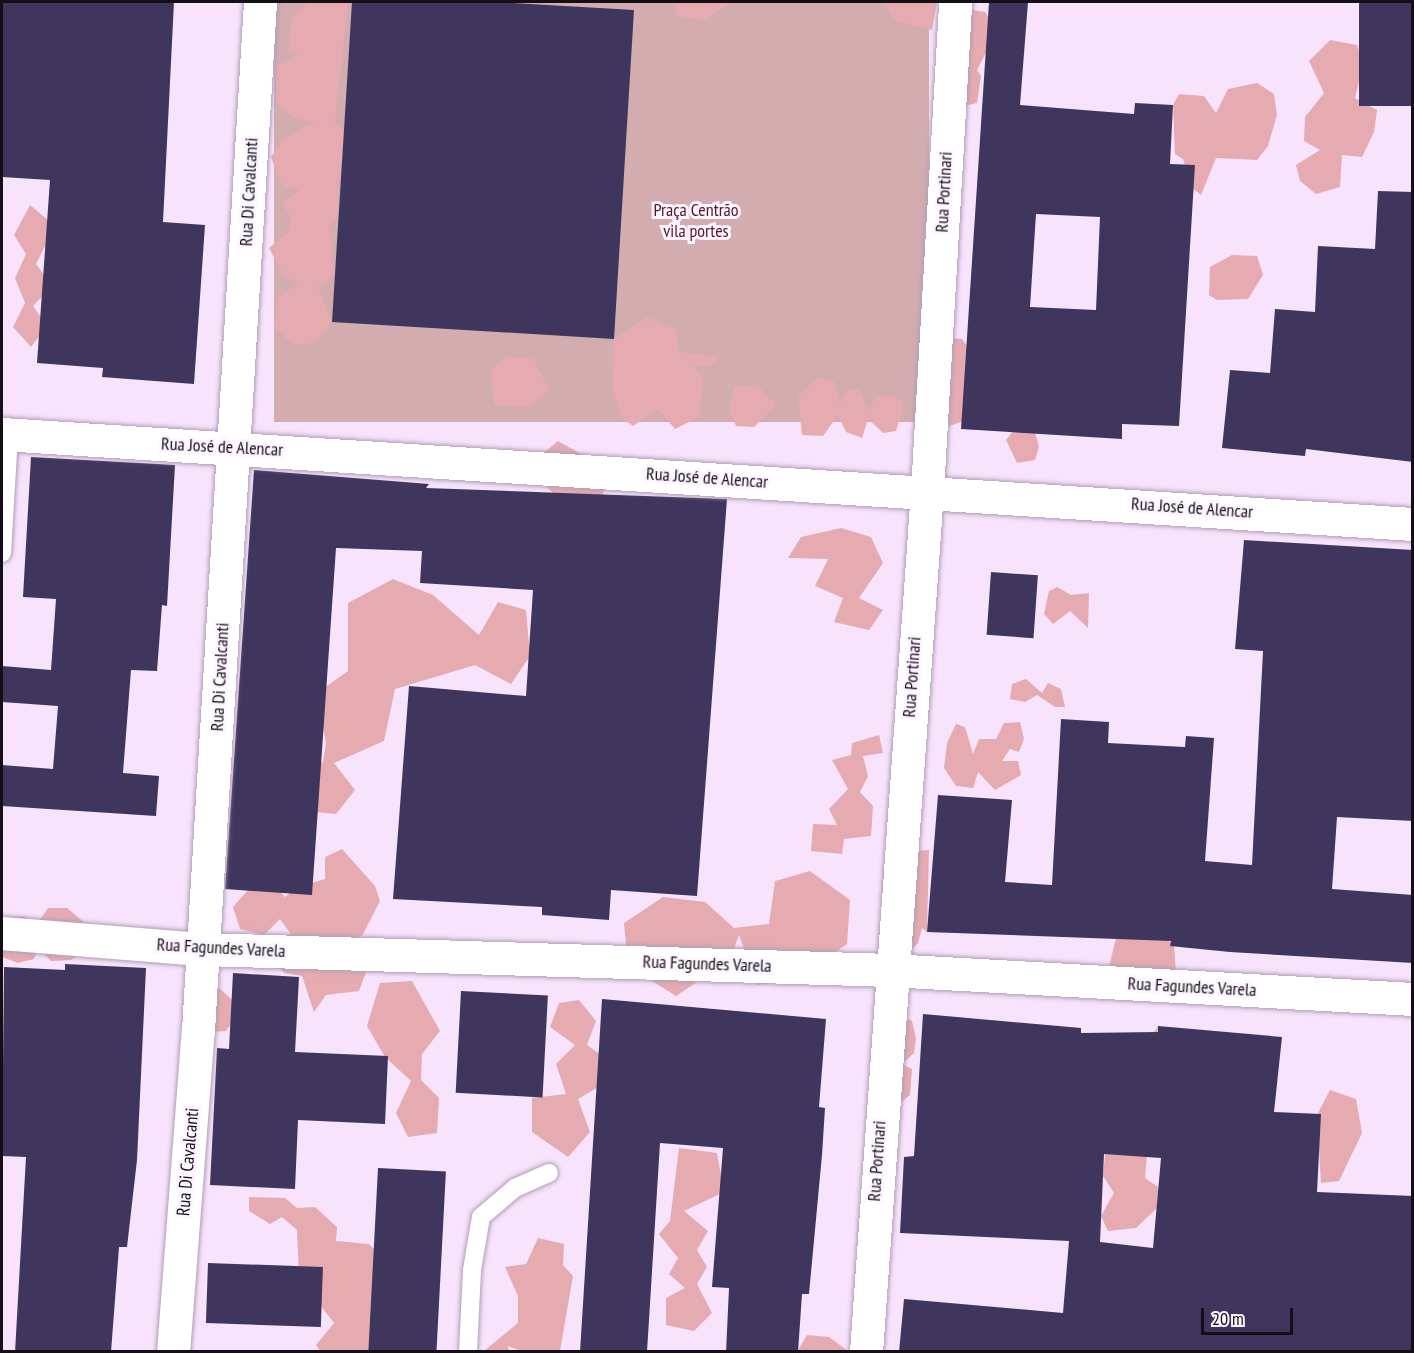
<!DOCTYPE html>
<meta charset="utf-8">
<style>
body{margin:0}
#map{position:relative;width:1414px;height:1353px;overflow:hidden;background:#f7e3fc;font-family:"PT Sans Narrow",sans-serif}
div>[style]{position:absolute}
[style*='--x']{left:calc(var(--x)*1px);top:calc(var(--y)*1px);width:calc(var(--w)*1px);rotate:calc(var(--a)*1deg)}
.green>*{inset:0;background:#d3acb0;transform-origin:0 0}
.forest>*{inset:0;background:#e5abb1}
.building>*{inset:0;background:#3f365e;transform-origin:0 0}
.roads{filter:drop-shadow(0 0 2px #b09eb5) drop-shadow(0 0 2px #b09eb5)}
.lane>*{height:18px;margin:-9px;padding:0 9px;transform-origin:9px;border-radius:9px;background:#fff}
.street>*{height:33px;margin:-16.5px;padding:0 16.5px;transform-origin:16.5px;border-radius:16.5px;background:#fff}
span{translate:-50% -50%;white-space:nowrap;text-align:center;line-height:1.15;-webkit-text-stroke:6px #fdf5ff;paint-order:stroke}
.street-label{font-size:18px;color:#150e16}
.park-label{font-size:18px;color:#581523}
.frame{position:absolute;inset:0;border:3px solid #150e16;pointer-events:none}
.scale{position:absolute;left:1201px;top:1308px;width:92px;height:27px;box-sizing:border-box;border:3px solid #150e16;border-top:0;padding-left:8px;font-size:18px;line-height:21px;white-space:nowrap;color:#150e16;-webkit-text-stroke:4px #fdf5ff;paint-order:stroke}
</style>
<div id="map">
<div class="green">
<div style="left:274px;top:2px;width:655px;height:420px"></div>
</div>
<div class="forest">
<div style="clip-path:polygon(310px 2px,348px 2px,335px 120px,358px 154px,337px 184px,339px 215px,329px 225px,335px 273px,318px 288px,332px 322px,314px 343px,293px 345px,274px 326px,279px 297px,299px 283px,283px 275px,269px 248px,290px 231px,291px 219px,283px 204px,301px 188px,283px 187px,271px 157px,285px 138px,315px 122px,294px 118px,277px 103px,277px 66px,300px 53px,288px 50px,292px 19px)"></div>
<div style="clip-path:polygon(675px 2px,731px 2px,704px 21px,677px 16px)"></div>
<div style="clip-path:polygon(883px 2px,937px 2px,932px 30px,895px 21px)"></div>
<div style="clip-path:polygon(961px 8px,985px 12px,997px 31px,977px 70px,981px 76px,977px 103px,959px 107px)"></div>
<div style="clip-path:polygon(1330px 40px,1357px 45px,1364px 63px,1355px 98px,1377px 110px,1374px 132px,1362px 157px,1342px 155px,1340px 187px,1316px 194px,1300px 181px,1296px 165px,1320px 150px,1304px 141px,1305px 117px,1324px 93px,1309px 61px)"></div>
<div style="clip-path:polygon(1257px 83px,1274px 94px,1277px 115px,1268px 146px,1257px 160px,1216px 158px,1201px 195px,1192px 188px,1183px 159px,1175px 154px,1173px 105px,1179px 94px,1204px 96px,1216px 113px,1228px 89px)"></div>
<div style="clip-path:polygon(30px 205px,55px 226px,36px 264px,52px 286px,33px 306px,47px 326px,31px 347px,13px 327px,25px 303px,15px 278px,26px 254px,14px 235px)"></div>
<div style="clip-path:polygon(1232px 255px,1257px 256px,1263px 275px,1248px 299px,1217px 300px,1209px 295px,1210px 267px)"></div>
<div style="clip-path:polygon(647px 317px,676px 330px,679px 352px,718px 357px,712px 366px,694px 365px,703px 381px,699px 417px,675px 429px,658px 409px,633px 426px,622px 418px,613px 393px,614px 339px)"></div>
<div style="clip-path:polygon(936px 337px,962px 339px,978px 361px,972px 418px,941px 429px)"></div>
<div style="clip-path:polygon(506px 356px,533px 359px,550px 390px,527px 407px,494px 405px,491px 372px)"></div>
<div style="clip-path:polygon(818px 377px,834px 381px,840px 403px,847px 389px,858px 389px,869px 411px,876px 396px,891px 395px,904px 403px,896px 431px,883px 433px,868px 419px,862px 438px,846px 432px,838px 415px,823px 436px,802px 435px,798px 397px)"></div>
<div style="clip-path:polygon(734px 386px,759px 387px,776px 405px,754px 427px,736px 426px,729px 409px)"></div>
<div style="clip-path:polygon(1032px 421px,1039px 447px,1035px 460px,1017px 463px,1006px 440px,1020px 422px)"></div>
<div style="clip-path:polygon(558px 441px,606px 468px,603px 496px,569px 507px,525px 468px)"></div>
<div style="clip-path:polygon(841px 528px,871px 537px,883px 563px,859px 598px,883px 610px,869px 630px,834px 622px,843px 598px,815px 586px,828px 559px,788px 558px,801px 537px)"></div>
<div style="clip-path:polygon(393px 579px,433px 595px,479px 635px,498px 602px,526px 610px,530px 656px,511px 684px,475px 665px,395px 689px,384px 741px,334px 763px,355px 790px,336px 814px,303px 811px,298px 775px,323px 762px,326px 743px,317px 693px,348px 671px,348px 603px)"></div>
<div style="clip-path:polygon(1057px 587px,1071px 595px,1089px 593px,1088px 628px,1070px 611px,1053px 624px,1044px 614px,1049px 591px)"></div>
<div style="clip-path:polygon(1026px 679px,1042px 693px,1048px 683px,1061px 689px,1065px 707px,1055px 707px,1037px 695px,1025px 702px,1010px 699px,1012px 684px)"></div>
<div style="clip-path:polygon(1020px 722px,1024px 739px,1019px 752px,1010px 749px,1002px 761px,1018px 761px,1021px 775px,995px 790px,978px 772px,973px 788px,956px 786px,944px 768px,947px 743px,956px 724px,965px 727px,973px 754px,979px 739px,996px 739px,1004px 723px)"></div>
<div style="clip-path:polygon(879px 735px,883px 753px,863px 756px,868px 776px,860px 792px,873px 806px,871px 836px,844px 839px,842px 854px,811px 851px,813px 824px,837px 825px,829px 809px,848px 789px,832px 760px,851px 755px,852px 743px)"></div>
<div style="clip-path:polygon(342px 849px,375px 886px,380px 901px,362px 936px,342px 941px,358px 949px,366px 972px,359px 991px,326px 995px,314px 1012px,302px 976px,285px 973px,267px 959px,290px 933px,280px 919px,264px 935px,240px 929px,233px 907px,255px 882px,273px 882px,285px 897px,298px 887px,325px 879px,325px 857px)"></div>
<div style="clip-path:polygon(929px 850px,927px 932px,922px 928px,918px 943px,906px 955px,882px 892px,883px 869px,895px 867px,908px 851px)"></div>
<div style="clip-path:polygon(810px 871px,850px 900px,847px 944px,819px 963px,783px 981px,757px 985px,739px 935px,730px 960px,676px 996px,628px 966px,624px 923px,663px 897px,705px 902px,734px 928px,769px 924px,775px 881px)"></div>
<div style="clip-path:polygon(48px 908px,67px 908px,85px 923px,84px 951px,71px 960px,51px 961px,38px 948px,34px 959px,18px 963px,2px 957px,2px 918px,24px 916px,37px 924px)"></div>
<div style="clip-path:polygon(1157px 927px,1174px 946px,1176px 971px,1108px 971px,1117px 934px)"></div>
<div style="clip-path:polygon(412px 981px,440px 1031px,422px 1054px,421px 1080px,439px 1098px,437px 1133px,408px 1137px,396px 1113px,411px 1081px,385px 1057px,367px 1026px,380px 983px)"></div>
<div style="clip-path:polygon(215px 984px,232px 1000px,235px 1018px,226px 1031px,209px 1032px)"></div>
<div style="clip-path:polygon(579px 1000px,596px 1021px,587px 1045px,608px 1060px,600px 1086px,578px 1099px,590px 1132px,568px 1157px,532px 1132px,532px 1098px,566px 1094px,556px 1064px,575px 1045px,550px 1027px,559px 1003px)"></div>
<div style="clip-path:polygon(897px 1013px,912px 1021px,916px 1038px,914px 1053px,902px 1064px,912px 1069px,910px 1095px,898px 1105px)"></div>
<div style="clip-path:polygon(1158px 1026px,1145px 1178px,1158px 1187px,1157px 1208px,1136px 1228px,1108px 1231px,1101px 1216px,1114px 1193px,1103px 1176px,1106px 1146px,1138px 1056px)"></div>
<div style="clip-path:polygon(1330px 1090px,1356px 1099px,1362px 1133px,1339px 1181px,1321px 1183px,1317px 1115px)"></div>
<div style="clip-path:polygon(679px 1148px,717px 1153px,724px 1192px,684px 1211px,708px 1231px,697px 1250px,707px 1267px,697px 1284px,712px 1313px,694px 1331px,666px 1325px,666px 1298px,685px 1288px,669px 1274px,678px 1258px,659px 1234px,670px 1221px)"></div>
<div style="clip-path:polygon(249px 1197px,285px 1198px,297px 1208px,315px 1207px,337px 1227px,336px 1241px,369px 1244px,396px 1272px,389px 1351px,320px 1351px,316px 1345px,334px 1323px,299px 1278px,297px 1230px,282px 1217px,270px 1224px,249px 1211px)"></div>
<div style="clip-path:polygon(538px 1238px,564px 1244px,563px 1265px,573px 1276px,560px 1351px,521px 1351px,508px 1346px,509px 1351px,484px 1351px,518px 1323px,518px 1296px,505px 1267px,526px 1264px)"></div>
<div style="clip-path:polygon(807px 1335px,829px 1337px,848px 1351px,797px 1352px)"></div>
</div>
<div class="building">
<div style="clip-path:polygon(2px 2px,174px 2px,163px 222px,205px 225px,194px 384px,102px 377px,103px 368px,37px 363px,50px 180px,2px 177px)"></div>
<div style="clip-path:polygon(352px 2px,495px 2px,634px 10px,614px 339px,332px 322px)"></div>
<div style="clip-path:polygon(evenodd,989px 2px,1028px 2px,1020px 105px,1134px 114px,1135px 103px,1173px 105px,1170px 164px,1195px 165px,1179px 426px,1122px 424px,1122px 439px,961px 429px,989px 2px,1036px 214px,1100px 217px,1096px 310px,1030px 307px,1036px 214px)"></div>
<div style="left:1359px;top:2px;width:54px;height:104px"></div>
<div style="clip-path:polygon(1378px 191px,1413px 192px,1413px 462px,1306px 449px,1305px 456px,1222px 448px,1230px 370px,1270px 373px,1275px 309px,1315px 312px,1318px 246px,1375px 249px)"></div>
<div style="clip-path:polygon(31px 457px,175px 465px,167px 606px,162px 605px,157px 671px,131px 670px,123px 773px,159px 776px,156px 816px,2px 806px,2px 765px,53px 769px,58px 706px,2px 702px,2px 666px,51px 670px,56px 599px,23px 597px)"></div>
<div style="clip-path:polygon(254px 470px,429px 484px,426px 488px,727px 499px,697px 896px,611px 890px,609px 920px,542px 915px,542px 907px,393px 899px,409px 686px,526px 696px,533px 590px,420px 583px,422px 551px,336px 548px,312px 895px,225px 889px)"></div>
<div style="clip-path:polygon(1244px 540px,1413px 550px,1413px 821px,1337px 817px,1332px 889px,1413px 895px,1413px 963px,1230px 952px,1170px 946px,1171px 941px,927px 932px,938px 795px,1012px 800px,1005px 882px,1052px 885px,1061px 719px,1109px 722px,1108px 743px,1185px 747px,1186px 736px,1214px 738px,1205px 861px,1252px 865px,1263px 651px,1235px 649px)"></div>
<div style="left:991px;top:572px;width:47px;height:63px;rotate:4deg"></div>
<div style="clip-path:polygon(65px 964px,146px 968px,137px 1160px,127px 1247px,119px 1247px,111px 1352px,15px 1352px,26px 1157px,2px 1156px,4px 967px,65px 970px)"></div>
<div style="clip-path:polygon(233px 973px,299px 977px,295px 1052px,388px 1056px,385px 1124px,298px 1120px,295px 1189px,210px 1185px,217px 1048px,229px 1049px)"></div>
<div style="left:461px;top:991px;width:87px;height:102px;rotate:3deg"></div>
<div style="clip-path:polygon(602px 999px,826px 1019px,819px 1107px,825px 1108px,822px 1155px,809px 1294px,802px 1294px,798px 1352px,726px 1352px,729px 1288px,712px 1287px,723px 1148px,660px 1143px,647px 1352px,580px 1352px)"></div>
<div style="clip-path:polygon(evenodd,923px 1014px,1081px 1028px,1081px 1033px,1158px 1032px,1158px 1026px,1282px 1037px,1274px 1112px,1321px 1114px,1317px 1192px,1413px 1196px,1413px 1352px,899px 1352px,904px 1299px,1063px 1313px,1069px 1241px,900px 1233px,904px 1157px,914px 1156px,923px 1014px,1104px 1154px,1161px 1158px,1153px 1248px,1100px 1242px,1104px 1154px)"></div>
<div style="left:378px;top:1168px;width:68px;height:184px;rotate:3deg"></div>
<div style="left:208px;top:1263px;width:115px;height:60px;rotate:2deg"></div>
</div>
<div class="roads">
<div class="lane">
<div style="--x:2;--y:553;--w:118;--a:-86.6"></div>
<div style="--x:468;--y:1352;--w:82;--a:-87.2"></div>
<div style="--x:472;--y:1270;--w:54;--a:-80.4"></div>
<div style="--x:481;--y:1217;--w:45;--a:-40.5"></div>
<div style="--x:515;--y:1188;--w:37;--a:-24"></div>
</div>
<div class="street">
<div style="--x:2;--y:434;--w:1413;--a:3.65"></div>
<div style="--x:2;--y:933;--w:202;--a:4.6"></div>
<div style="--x:203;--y:949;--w:686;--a:1.75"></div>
<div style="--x:889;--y:970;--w:524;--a:3.17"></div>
<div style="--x:173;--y:1352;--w:323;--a:-85.6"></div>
<div style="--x:198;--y:1030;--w:1030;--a:-86.55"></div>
<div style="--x:866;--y:1352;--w:863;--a:-85.95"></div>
<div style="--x:927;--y:491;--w:490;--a:-86.7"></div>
</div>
</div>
<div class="street-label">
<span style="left:249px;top:192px;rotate:-87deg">Rua Di Cavalcanti</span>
<span style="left:944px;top:192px;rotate:-87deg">Rua Portinari</span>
<span style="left:222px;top:447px;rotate:3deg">Rua José de Alencar</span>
<span style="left:707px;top:478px;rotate:4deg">Rua José de Alencar</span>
<span style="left:1192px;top:508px;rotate:4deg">Rua José de Alencar</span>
<span style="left:220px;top:677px;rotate:-87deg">Rua Di Cavalcanti</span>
<span style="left:912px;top:677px;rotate:-86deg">Rua Portinari</span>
<span style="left:221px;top:948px;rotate:3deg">Rua Fagundes Varela</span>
<span style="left:707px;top:964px;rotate:2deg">Rua Fagundes Varela</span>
<span style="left:1192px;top:987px;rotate:3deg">Rua Fagundes Varela</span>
<span style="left:877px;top:1161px;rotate:-86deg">Rua Portinari</span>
<span style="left:188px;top:1162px;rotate:-85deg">Rua Di Cavalcanti</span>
</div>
<div class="park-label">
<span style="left:696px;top:221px">Praça Centrão<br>vila portes</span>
</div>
<div class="frame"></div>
<div class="scale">20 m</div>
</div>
